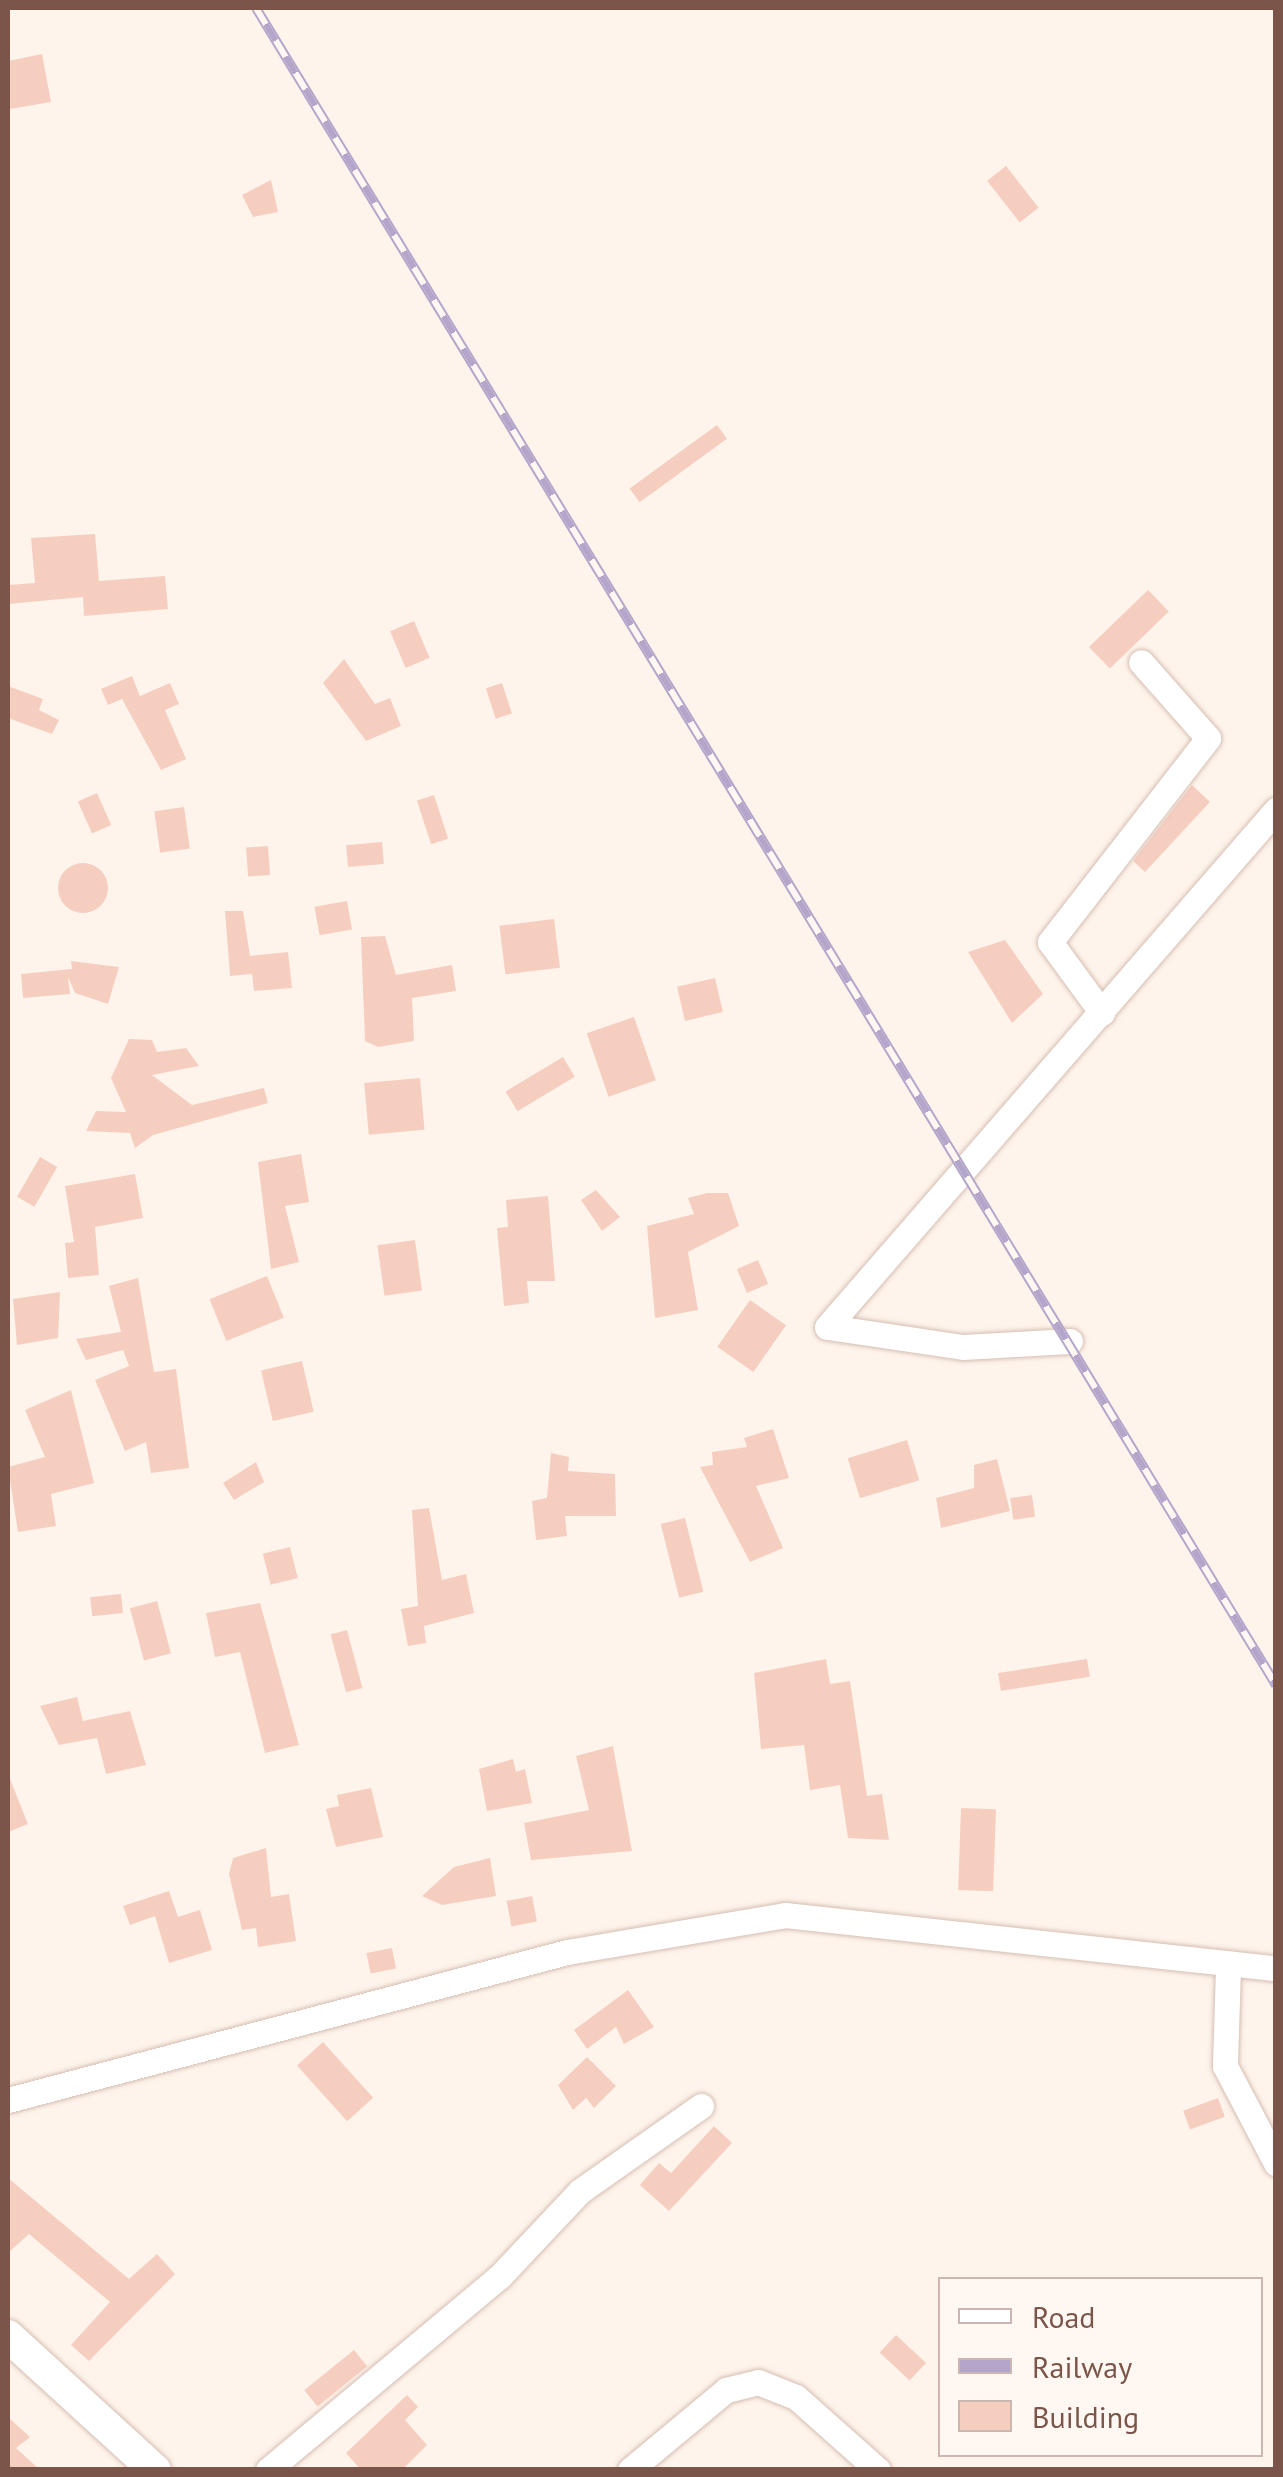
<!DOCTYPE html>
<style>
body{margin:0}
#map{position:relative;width:1283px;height:2477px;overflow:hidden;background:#fef4eb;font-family:"PT Sans",sans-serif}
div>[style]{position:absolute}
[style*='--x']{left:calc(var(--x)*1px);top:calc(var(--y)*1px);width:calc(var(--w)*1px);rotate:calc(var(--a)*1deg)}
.building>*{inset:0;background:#f6cec0;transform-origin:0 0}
.round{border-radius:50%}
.roads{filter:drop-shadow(0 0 2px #d6beb3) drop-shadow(0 0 2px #d6beb3)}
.minor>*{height:25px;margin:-12.5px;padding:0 12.5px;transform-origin:12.5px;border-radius:12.5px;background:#fff}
.tertiary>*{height:32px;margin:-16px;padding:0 16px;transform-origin:16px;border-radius:16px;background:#fff}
.rail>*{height:10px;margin-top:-5px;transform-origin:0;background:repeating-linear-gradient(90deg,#fff8f2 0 19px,#b4a6cb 0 38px);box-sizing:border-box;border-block:2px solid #b4a6cb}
span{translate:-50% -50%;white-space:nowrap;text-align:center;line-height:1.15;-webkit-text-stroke:8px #fff8f2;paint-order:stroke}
.frame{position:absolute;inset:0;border:10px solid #7c554a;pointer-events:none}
.legend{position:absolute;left:938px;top:2277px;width:325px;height:180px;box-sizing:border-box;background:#fff8f2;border:2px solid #cbb7af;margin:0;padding:12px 18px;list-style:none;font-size:30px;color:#7c554a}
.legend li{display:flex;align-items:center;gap:20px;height:50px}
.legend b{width:50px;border:2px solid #cbb7af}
</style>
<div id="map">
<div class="building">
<div style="clip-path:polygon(42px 54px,51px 102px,10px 109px,8px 61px)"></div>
<div style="left:1006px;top:166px;width:53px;height:24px;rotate:52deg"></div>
<div style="clip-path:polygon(271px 180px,278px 212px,253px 217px,242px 195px)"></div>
<div style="left:717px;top:425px;width:17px;height:108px;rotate:54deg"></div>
<div style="clip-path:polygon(95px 534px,99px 581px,165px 576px,168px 609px,84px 616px,83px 597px,8px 604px,8px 585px,35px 583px,31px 538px)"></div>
<div style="left:1148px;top:590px;width:30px;height:82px;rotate:46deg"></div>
<div style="left:414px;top:621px;width:40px;height:26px;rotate:67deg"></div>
<div style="clip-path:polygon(344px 659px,375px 704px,390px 698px,401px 726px,366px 741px,323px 683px)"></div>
<div style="clip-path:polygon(132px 676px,140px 696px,170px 683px,179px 704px,165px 710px,186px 759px,161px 770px,122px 699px,108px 705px,101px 689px)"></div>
<div style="left:502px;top:683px;width:32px;height:17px;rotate:72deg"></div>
<div style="clip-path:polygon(8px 686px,43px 699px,39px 710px,59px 720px,52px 734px,8px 718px)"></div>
<div style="clip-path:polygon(1192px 785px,1210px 802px,1145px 872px,1133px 861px)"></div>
<div style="left:97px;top:793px;width:35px;height:21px;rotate:66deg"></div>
<div style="left:434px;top:795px;width:46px;height:18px;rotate:72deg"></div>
<div style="left:184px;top:807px;width:42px;height:30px;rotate:82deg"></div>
<div style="left:382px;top:842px;width:22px;height:36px;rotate:85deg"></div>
<div style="left:268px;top:846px;width:29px;height:22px;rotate:86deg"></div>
<div class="round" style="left:58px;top:863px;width:50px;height:50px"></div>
<div style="left:347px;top:901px;width:29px;height:33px;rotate:80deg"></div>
<div style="clip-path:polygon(225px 911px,243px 911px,250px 956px,288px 952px,292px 988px,254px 991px,252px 974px,230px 976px)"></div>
<div style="left:554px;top:919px;width:49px;height:55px;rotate:83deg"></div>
<div style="clip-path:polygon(385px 936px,396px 975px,452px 965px,456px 991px,412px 998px,414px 1041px,378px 1047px,365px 1041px,361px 937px)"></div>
<div style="clip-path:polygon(1005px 940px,1043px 994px,1012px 1023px,968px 952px)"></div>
<div style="clip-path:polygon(71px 961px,119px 967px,108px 1004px,75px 993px,68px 977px,70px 994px,23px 998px,21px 974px,72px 969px)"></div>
<div style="left:715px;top:978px;width:35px;height:39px;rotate:77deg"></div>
<div style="left:634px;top:1017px;width:67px;height:50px;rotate:71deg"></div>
<div style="clip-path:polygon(129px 1039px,152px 1040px,157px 1052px,186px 1048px,199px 1066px,152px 1075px,192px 1105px,264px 1088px,268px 1103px,153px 1135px,135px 1148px,130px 1133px,86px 1131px,96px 1111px,126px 1112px,111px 1078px)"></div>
<div style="left:563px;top:1057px;width:23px;height:67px;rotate:59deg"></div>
<div style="left:420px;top:1078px;width:52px;height:56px;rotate:85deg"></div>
<div style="clip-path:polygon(301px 1154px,309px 1202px,285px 1206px,299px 1262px,271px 1269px,258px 1162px)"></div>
<div style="left:40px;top:1157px;width:20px;height:46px;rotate:30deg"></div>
<div style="clip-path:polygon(135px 1174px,143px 1218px,95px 1227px,99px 1275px,68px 1278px,65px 1243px,74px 1242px,65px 1186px)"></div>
<div style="clip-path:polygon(596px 1190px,620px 1217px,602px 1231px,581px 1200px)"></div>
<div style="clip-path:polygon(707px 1193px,728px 1193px,739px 1226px,688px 1252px,698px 1310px,655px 1318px,647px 1226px,694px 1214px,688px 1198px)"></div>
<div style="clip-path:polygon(548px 1196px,555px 1281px,527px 1281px,529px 1303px,504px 1306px,497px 1228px,508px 1227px,506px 1200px)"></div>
<div style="left:415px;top:1240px;width:51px;height:38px;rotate:82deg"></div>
<div style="left:758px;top:1260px;width:26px;height:23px;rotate:67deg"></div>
<div style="left:267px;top:1276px;width:45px;height:62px;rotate:68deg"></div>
<div style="clip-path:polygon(138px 1278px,154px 1372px,176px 1369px,189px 1468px,151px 1473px,146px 1442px,125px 1451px,95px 1380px,129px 1366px,123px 1350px,86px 1360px,76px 1339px,121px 1332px,109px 1286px)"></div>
<div style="clip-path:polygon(60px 1292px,58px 1338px,17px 1345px,13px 1299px)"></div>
<div style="left:750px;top:1300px;width:44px;height:57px;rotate:35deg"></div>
<div style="left:302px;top:1361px;width:52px;height:42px;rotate:77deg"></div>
<div style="clip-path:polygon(71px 1390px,94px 1483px,51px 1494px,56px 1526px,18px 1532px,8px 1467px,45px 1457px,25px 1410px)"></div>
<div style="clip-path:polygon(773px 1429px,789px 1478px,756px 1486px,783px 1548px,750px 1562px,700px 1467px,713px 1465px,712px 1452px,747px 1447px,744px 1438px)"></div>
<div style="left:907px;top:1440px;width:42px;height:62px;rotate:73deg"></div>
<div style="clip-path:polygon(551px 1453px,569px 1457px,568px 1471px,615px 1474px,616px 1516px,565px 1516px,567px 1536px,536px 1540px,532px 1501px,547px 1498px)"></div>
<div style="clip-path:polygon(997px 1459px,1010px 1511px,941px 1528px,936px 1498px,974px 1488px,974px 1465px)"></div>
<div style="clip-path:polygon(256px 1462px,264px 1482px,234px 1500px,223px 1483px)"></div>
<div style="left:1032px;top:1495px;width:22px;height:22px;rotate:82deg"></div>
<div style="clip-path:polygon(429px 1508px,442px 1580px,466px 1574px,474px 1613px,424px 1626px,426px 1643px,408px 1646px,401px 1609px,418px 1606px,412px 1510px)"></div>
<div style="left:685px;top:1518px;width:76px;height:25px;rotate:76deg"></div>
<div style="left:290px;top:1547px;width:32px;height:28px;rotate:76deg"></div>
<div style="left:121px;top:1594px;width:19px;height:31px;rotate:84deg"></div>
<div style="left:157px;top:1601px;width:54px;height:28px;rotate:75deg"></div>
<div style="clip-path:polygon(260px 1603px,299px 1745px,265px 1753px,240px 1652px,215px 1657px,206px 1613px)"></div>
<div style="left:347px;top:1630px;width:60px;height:17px;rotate:75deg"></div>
<div style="clip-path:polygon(826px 1659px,830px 1684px,850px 1681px,867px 1796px,882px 1794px,889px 1840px,848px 1838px,840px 1785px,810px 1790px,804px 1745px,761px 1749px,754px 1673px)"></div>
<div style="left:1087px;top:1659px;width:18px;height:90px;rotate:81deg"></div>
<div style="clip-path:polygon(77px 1697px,83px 1721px,130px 1711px,146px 1765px,106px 1774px,97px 1738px,59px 1745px,40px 1706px)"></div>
<div style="clip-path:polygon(613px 1746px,632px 1851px,531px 1860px,524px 1823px,589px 1810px,576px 1756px)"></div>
<div style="clip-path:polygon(513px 1759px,516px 1772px,525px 1769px,532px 1803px,487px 1811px,479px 1769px)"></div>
<div style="clip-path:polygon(8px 1774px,28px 1824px,8px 1832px)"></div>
<div style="clip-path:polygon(371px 1788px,383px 1837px,336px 1847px,326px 1809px,339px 1806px,337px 1795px)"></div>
<div style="left:961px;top:1808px;width:35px;height:82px;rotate:2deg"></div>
<div style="clip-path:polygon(266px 1848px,271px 1897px,289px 1894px,296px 1941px,258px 1947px,256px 1928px,242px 1930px,229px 1874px,233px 1858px)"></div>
<div style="clip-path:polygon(490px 1858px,496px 1896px,442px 1905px,422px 1896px,454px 1867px)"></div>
<div style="clip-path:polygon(169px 1891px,178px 1917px,200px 1910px,212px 1950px,169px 1963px,155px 1916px,130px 1925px,123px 1906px)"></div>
<div style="left:532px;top:1896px;width:26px;height:26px;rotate:79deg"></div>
<div style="left:392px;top:1948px;width:21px;height:26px;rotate:79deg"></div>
<div style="clip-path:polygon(628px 1990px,654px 2027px,624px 2044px,616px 2027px,587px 2049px,574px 2030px)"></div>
<div style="left:323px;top:2042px;width:75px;height:35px;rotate:48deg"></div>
<div style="clip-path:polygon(587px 2057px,616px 2086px,594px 2108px,586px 2098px,573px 2110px,558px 2085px)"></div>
<div style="left:1218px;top:2098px;width:20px;height:37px;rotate:70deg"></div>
<div style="clip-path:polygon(714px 2126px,732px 2143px,669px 2211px,640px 2185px,659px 2163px,671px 2173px)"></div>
<div style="clip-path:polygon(8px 2178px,129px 2279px,157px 2254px,175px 2274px,89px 2361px,71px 2345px,110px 2302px,29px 2234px,8px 2253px)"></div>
<div style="left:896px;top:2335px;width:41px;height:24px;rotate:43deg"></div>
<div style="left:354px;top:2350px;width:21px;height:64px;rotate:51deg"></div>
<div style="clip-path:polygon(407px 2395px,418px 2407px,405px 2420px,427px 2445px,402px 2470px,361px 2470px,346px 2453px)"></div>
<div style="clip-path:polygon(8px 2417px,30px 2437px,16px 2448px,40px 2470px,8px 2470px)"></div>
</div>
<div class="roads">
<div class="minor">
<div style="--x:1102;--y:1013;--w:88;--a:-126.2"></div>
<div style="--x:1050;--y:942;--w:258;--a:-52.2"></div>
<div style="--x:1208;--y:738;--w:101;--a:-131.4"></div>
<div style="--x:1070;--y:1341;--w:107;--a:176.8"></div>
<div style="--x:963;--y:1347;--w:137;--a:-171.6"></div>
<div style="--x:827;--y:1327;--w:685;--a:-49.03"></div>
<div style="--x:1228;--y:1968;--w:98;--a:91.8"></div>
<div style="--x:1225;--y:2066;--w:110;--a:62.3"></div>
<div style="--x:8;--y:2100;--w:578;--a:-14.83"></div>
<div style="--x:567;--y:1952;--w:221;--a:-9.6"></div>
<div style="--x:785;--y:1915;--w:494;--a:6.2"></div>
<div style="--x:268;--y:2470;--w:302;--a:-39.9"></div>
<div style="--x:500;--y:2276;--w:117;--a:-46.7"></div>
<div style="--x:580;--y:2191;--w:148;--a:-35.1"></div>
<div style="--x:630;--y:2470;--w:125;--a:-39.8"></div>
<div style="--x:726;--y:2390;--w:33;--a:-14"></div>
<div style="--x:758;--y:2382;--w:41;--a:21.5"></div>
<div style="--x:796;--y:2397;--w:110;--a:41.7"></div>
</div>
<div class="tertiary">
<div style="--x:8;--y:2336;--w:199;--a:42.4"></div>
</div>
</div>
<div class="rail">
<div style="--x:256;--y:8;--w:1963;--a:58.69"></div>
</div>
<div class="frame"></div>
<ul class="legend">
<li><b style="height:12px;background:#fff"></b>Road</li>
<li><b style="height:12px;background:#b4a6cb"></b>Railway</li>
<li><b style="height:28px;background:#f6cec0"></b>Building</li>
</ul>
</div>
